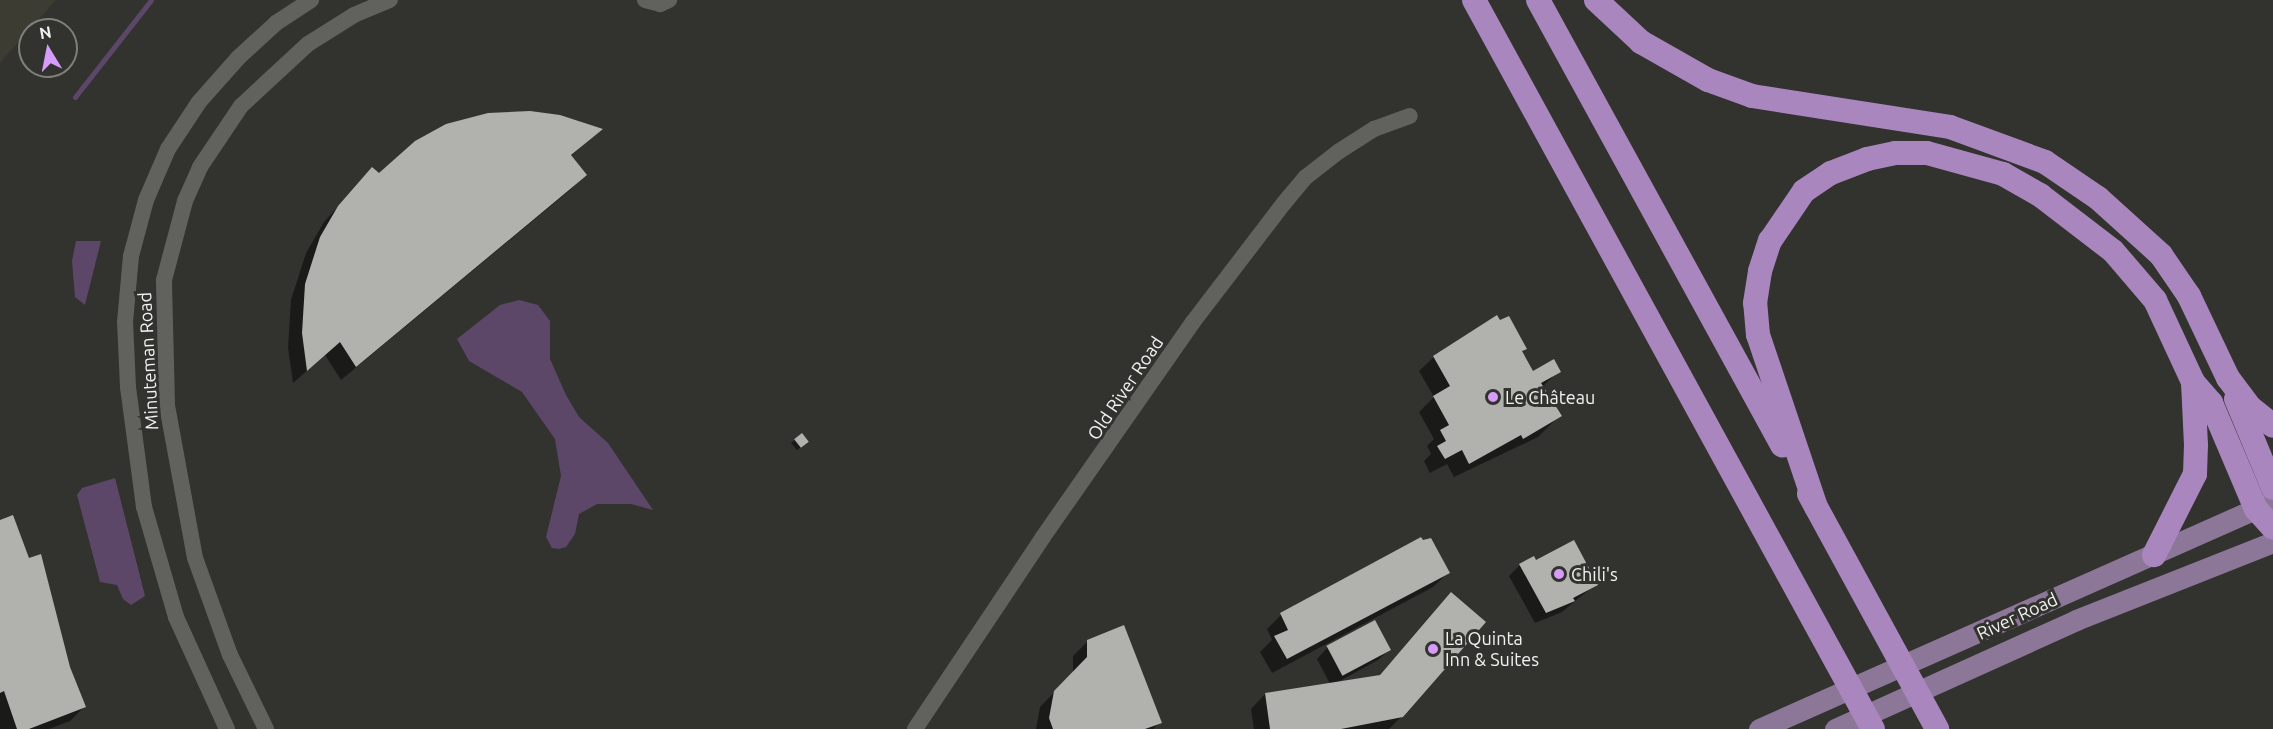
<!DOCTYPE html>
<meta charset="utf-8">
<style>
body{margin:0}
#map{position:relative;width:2273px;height:729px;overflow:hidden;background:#32322f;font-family:Ubuntu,sans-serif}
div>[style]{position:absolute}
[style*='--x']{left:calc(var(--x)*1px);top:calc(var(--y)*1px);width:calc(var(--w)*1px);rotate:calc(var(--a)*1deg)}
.built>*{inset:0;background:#3d3c33}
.water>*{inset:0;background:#5c4769}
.shadow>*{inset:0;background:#0007}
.stream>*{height:5px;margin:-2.5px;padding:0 2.5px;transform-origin:2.5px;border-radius:2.5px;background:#5c4769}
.building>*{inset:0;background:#b1b1ad;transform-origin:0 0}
.minor>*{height:16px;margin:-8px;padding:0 8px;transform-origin:8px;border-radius:8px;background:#61615e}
.major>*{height:21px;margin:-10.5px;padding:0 10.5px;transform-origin:10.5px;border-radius:10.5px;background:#8d7798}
.highway>*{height:24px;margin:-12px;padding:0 12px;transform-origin:12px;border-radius:12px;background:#aa86be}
.dots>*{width:16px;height:16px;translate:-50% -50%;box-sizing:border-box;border:3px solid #32322f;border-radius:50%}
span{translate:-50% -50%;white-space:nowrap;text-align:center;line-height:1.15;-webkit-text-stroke:6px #32322f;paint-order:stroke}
.street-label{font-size:18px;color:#f2f2f0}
.poi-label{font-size:18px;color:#f2f2f0}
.left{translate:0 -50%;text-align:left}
.north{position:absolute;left:18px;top:18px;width:60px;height:60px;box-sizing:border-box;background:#32322f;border:2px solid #7f7f7c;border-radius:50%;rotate:350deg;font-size:16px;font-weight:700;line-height:24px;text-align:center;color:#f2f2f0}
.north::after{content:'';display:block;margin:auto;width:21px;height:27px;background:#d79bf9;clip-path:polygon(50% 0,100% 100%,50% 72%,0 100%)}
</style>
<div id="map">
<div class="built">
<div style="clip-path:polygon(0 0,56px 0,0 63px)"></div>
</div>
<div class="water">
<div style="clip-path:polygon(76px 241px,101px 241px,85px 305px,75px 297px,72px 261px)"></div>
<div style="clip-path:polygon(519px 300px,538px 305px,550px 321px,550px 359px,566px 395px,579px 417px,608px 443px,653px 510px,631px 504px,597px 504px,579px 514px,575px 534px,566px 547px,559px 549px,552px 548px,546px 537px,561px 476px,555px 439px,522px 392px,469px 361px,457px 339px,500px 305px)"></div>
<div style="clip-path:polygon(115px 478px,145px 596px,131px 605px,123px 599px,117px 585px,100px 582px,77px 495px,82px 488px)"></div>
</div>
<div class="shadow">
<div style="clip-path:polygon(600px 130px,570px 157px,585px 175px,570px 190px,341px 380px,325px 355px,293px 383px,288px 348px,291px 300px,306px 253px,324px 222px,372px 169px,379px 175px)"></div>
<div style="clip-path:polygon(1525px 348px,1521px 352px,1533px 373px,1559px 371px,1542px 387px,1560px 415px,1538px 437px,1454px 477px,1447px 464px,1430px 473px,1424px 461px,1431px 454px,1427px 446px,1434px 439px,1419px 412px,1434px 397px,1419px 371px,1434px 357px)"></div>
<div style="clip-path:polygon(801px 435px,804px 445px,797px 450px,791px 443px)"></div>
<div style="clip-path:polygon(0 522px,84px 707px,70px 721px,49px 729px,0 729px)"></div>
<div style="clip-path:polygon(1536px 562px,1596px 584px,1562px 612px,1535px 623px,1509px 576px,1520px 565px)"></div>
<div style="clip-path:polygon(1448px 573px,1433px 587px,1272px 673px,1260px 652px,1272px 640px,1267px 629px,1281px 615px)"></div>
<div style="clip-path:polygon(1451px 594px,1402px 716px,1389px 729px,1254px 729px,1251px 709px,1265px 694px,1330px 684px,1317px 659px,1327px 648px,1374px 622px,1389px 650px,1378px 660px,1338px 682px,1378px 677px)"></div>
<div style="clip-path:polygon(1088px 641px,1160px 722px,1153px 729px,1036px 729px,1040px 707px,1073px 673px,1073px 656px)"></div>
</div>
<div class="stream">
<div style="--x:75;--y:97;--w:123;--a:-51.9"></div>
</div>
<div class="building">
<div style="clip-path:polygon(530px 111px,560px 115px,603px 129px,571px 155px,587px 175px,356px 367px,340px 342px,307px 371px,302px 333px,305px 284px,320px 237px,338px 206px,372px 167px,379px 173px,415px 141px,446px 124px,488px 113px)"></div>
<div style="clip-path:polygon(1497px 315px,1500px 320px,1509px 316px,1527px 349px,1522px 351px,1533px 371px,1554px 359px,1561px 372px,1541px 383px,1562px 416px,1523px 439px,1521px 435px,1469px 464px,1462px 450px,1445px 459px,1437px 446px,1446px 441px,1440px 430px,1449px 425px,1433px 396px,1450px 386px,1433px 356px)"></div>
<div style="left:802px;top:433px;width:11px;height:10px;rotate:52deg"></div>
<div style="clip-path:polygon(13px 515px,29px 558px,41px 554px,70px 667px,86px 707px,29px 729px,17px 729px,4px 691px,0 693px,0 520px)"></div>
<div style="clip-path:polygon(1421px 537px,1423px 540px,1431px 538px,1450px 573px,1287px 659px,1274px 636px,1288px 630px,1280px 613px)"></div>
<div style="clip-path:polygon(1574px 540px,1598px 585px,1573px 598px,1575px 601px,1546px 613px,1519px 564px,1534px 556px,1536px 560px)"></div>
<div style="clip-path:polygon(1451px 592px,1486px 622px,1403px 717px,1341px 729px,1270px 729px,1265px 693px,1380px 675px)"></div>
<div style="left:1375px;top:620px;width:34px;height:55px;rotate:62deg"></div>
<div style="clip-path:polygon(1124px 625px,1162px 723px,1145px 729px,1053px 729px,1049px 718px,1054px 691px,1087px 657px,1087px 640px)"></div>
</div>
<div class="minor">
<div style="--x:645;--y:0;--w:16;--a:15"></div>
<div style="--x:660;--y:4;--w:10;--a:-24"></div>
<div style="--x:227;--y:729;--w:123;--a:-114.5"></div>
<div style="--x:176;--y:617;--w:115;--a:-106.2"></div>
<div style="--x:144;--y:507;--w:121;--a:-97.6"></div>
<div style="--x:128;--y:387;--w:65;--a:-92.6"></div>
<div style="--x:125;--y:322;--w:66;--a:-84.8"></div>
<div style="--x:131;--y:256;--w:58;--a:-75"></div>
<div style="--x:146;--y:200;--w:56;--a:-66.7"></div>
<div style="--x:168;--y:149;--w:56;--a:-56.6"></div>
<div style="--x:199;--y:102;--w:59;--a:-48.4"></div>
<div style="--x:238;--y:58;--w:52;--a:-42.6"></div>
<div style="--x:276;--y:23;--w:42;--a:-33.3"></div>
<div style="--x:266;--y:729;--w:82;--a:-115.9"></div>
<div style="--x:230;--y:655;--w:103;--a:-109.8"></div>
<div style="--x:195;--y:558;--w:156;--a:-100.4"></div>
<div style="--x:167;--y:405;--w:125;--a:-91.4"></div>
<div style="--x:164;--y:280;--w:82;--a:-75.1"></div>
<div style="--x:185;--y:201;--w:37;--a:-66"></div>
<div style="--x:200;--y:167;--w:73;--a:-56.1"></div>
<div style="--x:241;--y:106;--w:91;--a:-42.8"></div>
<div style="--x:308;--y:44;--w:54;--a:-32.2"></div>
<div style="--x:354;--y:15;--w:39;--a:-23"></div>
<div style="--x:915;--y:729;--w:231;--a:-56.3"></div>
<div style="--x:1043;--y:537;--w:262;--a:-55.1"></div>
<div style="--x:1193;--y:322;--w:150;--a:-52.6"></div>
<div style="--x:1284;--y:203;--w:34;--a:-50"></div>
<div style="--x:1306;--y:177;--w:41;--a:-38"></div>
<div style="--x:1338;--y:152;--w:43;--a:-32.6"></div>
<div style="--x:1374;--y:129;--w:38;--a:-20"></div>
</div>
<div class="major">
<div style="--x:1759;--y:729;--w:562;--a:-23.92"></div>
<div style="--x:1835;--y:729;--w:265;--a:-24.3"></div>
<div style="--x:2076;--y:620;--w:212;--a:-21.6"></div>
</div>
<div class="highway">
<div style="--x:1474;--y:0;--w:831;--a:61.31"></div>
<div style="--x:1538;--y:0;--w:508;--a:61.26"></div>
<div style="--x:1596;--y:0;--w:62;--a:43"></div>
<div style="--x:1641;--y:42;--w:77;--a:29.6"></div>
<div style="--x:1708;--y:80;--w:47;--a:20"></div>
<div style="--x:1752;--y:96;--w:200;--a:8.9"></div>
<div style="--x:1950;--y:127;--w:101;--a:20.2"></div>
<div style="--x:2045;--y:162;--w:64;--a:34.2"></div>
<div style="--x:2098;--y:198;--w:85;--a:42.1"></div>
<div style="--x:2161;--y:255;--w:50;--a:55.7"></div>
<div style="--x:2189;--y:296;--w:91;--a:64.6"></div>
<div style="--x:2228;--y:378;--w:38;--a:53"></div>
<div style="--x:2251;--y:408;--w:28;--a:39"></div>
<div style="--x:2193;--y:382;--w:28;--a:49"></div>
<div style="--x:2211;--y:403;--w:115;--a:67"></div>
<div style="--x:2256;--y:509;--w:25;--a:48"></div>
<div style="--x:2236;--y:399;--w:96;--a:67.4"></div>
<div style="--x:1809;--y:494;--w:268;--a:61.4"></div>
<div style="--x:1816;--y:507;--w:182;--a:-108.6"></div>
<div style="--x:1758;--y:335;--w:32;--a:-95"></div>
<div style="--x:1755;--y:303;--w:32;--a:-81"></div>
<div style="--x:1760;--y:271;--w:32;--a:-72"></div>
<div style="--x:1770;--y:241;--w:60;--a:-55.8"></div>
<div style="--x:1804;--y:191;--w:32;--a:-34"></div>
<div style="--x:1831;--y:173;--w:39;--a:-21"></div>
<div style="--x:1867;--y:159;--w:29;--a:-12"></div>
<div style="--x:1895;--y:153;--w:32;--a:0"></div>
<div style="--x:1927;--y:153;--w:79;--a:15.4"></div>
<div style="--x:2003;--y:174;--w:43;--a:29.6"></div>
<div style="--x:2040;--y:195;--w:92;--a:37.5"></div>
<div style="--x:2113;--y:251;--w:65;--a:49.4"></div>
<div style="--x:2155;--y:300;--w:90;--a:65.1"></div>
<div style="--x:2193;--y:382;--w:63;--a:87.3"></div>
<div style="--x:2196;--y:445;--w:29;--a:92"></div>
<div style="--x:2195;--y:474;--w:91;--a:116.8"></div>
</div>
<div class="dots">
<div style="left:1493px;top:397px;background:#d79bf9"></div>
<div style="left:1559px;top:574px;background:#d79bf9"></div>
<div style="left:1433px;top:649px;background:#d79bf9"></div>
</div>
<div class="street-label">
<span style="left:148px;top:361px;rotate:-93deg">Minuteman Road</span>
<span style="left:1125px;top:388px;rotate:-56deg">Old River Road</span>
<span style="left:2017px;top:616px;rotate:-25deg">River Road</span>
</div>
<div class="poi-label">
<span class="left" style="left:1505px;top:397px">Le Château</span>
<span class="left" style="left:1571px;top:574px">Chili's</span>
<span class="left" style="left:1445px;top:649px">La Quinta<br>Inn &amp; Suites</span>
</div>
<div class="north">N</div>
</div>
